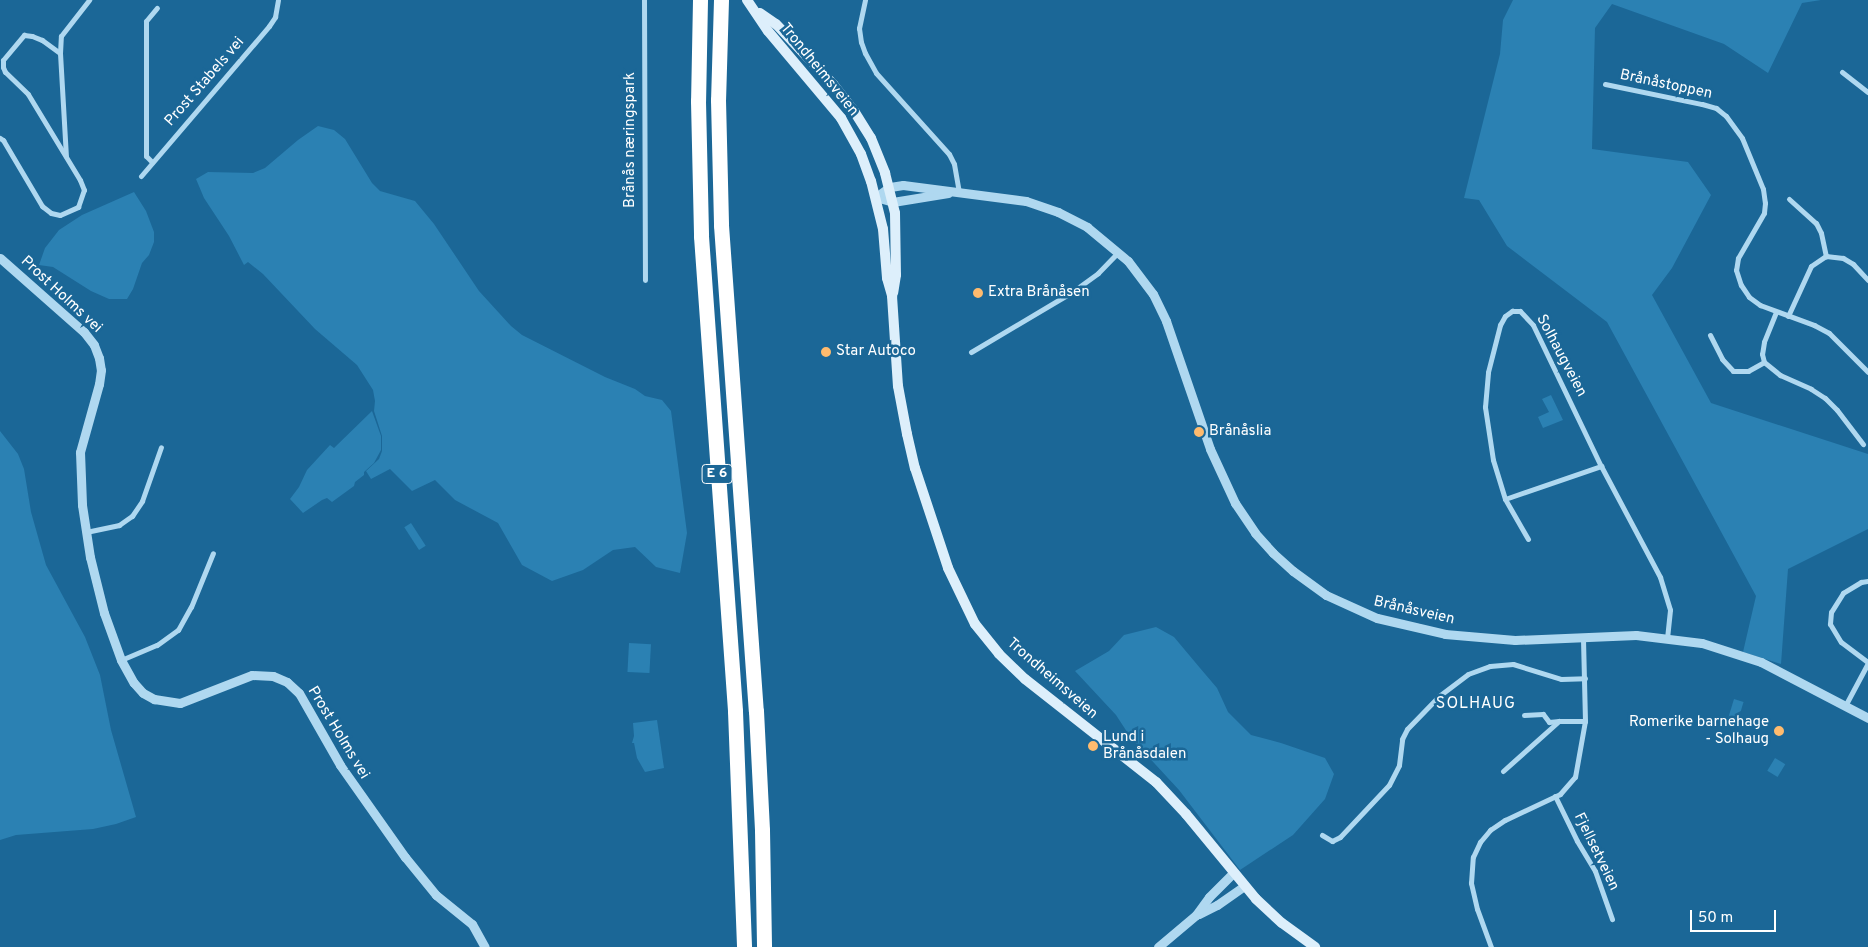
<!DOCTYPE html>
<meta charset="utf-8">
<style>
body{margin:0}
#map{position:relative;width:1868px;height:947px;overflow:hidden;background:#1b6797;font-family:Overpass,sans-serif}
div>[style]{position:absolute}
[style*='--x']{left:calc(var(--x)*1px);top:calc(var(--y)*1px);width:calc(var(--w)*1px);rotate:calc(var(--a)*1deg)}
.green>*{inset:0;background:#2b81b3;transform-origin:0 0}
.minor>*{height:5px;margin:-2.5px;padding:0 2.5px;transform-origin:2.5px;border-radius:2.5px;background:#afd8f0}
.tertiary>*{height:9px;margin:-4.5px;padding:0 4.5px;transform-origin:4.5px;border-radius:4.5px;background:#afd8f0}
.secondary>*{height:10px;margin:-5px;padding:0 5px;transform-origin:5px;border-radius:5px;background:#ddeffb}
.motorway>*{height:15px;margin:-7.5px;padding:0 7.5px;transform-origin:7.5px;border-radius:7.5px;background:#fff}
.dots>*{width:14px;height:14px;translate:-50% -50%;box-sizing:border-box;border:2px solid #1b6797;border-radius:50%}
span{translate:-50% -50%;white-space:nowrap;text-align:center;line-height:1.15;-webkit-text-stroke:5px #1b6797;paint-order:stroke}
.shield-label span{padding:1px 4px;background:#1b6797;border:1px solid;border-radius:4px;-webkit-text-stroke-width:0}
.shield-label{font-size:14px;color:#fff;font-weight:700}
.street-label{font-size:15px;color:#fff}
.poi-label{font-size:15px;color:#fff}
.left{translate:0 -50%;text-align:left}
.right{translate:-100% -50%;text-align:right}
.neighbourhood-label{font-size:16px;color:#fff;letter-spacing:1px}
.scale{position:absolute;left:1690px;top:910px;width:86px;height:22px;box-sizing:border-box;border:2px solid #fff;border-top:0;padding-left:6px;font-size:15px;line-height:18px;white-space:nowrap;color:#fff;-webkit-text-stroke:4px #1b6797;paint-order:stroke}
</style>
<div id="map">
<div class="green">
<div style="clip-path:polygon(1513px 0,1821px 0,1802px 3px,1768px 73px,1724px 44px,1612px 4px,1595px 28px,1592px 149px,1688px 162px,1711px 195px,1672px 268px,1652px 295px,1711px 403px,1868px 454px,1868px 529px,1788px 569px,1781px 664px,1743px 652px,1756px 596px,1607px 322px,1507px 246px,1479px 200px,1464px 198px,1500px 54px,1503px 20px)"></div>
<div style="clip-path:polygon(318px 126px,334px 130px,345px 139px,372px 183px,380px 191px,415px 201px,434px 224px,479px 291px,511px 326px,522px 335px,605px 377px,635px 389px,645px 396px,662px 400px,671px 411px,687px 533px,680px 573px,656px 567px,635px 547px,613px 550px,583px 570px,552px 581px,522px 565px,498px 523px,455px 500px,435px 480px,412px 491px,390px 469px,371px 479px,366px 471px,379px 459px,382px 451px,382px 436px,374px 411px,375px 401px,373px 390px,357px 365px,315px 329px,263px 274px,248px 262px,244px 265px,229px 236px,204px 198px,196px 179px,208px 172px,253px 173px,265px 168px,298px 140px)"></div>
<div style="clip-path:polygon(134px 192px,146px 211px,154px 232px,154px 242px,149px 255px,142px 263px,133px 289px,127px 299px,109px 299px,91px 291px,53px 267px,39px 265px,45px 248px,59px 230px,82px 215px)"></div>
<div style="clip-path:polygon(1551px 395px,1563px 420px,1543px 428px,1538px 417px,1549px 412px,1542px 399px)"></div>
<div style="clip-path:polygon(372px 411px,381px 436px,381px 450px,374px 463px,364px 472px,364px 475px,355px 482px,354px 486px,332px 502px,327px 498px,322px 500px,303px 513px,290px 499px,299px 487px,307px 470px,330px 445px,334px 448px)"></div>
<div style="clip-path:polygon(0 431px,18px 454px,24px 469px,31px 512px,46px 565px,85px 637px,100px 675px,111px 730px,136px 817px,116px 824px,93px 829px,16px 835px,0 840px)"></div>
<div style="left:411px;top:523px;width:27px;height:8px;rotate:57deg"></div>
<div style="clip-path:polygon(1156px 627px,1174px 637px,1200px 668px,1217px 688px,1228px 712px,1251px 735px,1281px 743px,1325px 758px,1334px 774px,1325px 799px,1293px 835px,1240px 870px,1179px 790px,1131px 738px,1116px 715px,1075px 671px,1109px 651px,1124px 635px)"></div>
<div style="left:629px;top:643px;width:22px;height:29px;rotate:3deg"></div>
<div style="left:1734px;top:699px;width:10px;height:22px;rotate:17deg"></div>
<div style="clip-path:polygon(657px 720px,664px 768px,645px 772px,637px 758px,634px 743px,632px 743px,634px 736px,633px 723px)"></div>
<div style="left:1775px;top:758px;width:12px;height:15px;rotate:31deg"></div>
</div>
<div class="minor">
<div style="--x:644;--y:0;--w:280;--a:89.8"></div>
<div style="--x:865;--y:0;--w:29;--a:102"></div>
<div style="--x:859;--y:28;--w:14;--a:82"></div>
<div style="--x:861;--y:42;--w:12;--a:70"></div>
<div style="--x:865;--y:53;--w:23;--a:61"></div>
<div style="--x:876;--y:73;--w:109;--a:48"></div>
<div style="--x:949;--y:154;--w:11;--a:63"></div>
<div style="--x:954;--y:164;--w:29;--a:80"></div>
<div style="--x:60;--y:53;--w:17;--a:-87"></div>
<div style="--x:61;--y:36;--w:46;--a:-52.1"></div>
<div style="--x:1842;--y:72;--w:33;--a:38"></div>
<div style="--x:1605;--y:84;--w:99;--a:11.7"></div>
<div style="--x:1702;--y:104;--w:15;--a:16"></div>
<div style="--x:1716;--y:108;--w:13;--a:39"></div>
<div style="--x:1726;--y:116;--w:27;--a:54"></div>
<div style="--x:1742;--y:138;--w:55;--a:67.6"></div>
<div style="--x:1763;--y:189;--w:14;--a:82"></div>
<div style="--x:1765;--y:203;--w:10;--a:96"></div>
<div style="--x:1764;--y:213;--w:52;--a:120"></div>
<div style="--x:1738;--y:258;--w:12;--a:99"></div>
<div style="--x:1736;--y:270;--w:16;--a:72"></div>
<div style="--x:1741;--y:285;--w:14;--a:56"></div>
<div style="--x:1749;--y:297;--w:14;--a:36"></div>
<div style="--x:1760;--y:305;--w:58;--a:20.3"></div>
<div style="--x:1814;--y:325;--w:17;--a:28"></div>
<div style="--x:1829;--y:333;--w:55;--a:45"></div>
<div style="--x:0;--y:138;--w:4;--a:34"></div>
<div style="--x:3;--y:140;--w:77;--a:59.4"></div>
<div style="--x:42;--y:206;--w:11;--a:38"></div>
<div style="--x:51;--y:213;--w:9;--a:13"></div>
<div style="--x:60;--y:215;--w:20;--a:-24"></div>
<div style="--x:78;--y:207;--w:18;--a:-71"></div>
<div style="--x:84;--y:190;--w:11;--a:-112"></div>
<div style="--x:80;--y:180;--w:100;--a:-121.2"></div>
<div style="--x:28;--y:94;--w:32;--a:-136"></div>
<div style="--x:5;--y:72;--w:5;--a:-112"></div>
<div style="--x:3;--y:67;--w:7;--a:-90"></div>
<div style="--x:3;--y:60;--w:33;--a:-50"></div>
<div style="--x:24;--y:35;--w:8;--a:7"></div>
<div style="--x:32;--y:36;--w:11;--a:22"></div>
<div style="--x:42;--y:40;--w:22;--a:36"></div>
<div style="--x:60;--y:53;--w:103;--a:86.7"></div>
<div style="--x:152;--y:162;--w:8;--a:-135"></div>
<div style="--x:146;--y:156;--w:135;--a:-90"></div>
<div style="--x:146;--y:21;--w:17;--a:-50"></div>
<div style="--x:141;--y:176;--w:197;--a:-49.5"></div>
<div style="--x:269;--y:26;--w:11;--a:-56"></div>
<div style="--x:275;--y:17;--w:17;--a:-80"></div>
<div style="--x:1789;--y:199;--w:36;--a:42"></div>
<div style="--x:1816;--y:223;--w:11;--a:63"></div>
<div style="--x:1821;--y:233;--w:24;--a:78"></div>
<div style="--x:1776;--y:312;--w:32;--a:112"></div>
<div style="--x:1764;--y:342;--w:12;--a:99"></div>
<div style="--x:1762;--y:354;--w:8;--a:76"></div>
<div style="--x:1764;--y:362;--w:21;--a:39"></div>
<div style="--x:1780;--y:375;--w:34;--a:24"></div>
<div style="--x:1811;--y:389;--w:17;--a:33"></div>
<div style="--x:1825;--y:398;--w:17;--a:45"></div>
<div style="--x:1837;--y:410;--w:43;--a:52.6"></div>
<div style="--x:1788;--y:316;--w:55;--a:-65.3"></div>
<div style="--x:1811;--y:266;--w:18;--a:-34"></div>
<div style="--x:1826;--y:256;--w:17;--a:7"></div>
<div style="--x:1843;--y:258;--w:12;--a:31"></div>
<div style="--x:1853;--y:264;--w:22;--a:47"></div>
<div style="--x:1710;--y:335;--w:27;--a:63"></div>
<div style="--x:1722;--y:359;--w:16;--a:47"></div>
<div style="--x:1733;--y:371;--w:15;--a:0"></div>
<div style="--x:1748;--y:371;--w:18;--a:-29"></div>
<div style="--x:971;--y:352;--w:117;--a:-30.7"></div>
<div style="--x:1072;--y:292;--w:32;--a:-36"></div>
<div style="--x:1098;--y:273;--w:29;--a:-46"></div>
<div style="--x:1505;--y:499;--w:102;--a:-19"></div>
<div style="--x:86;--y:532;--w:34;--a:-12"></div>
<div style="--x:119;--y:525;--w:16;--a:-35"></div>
<div style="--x:132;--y:516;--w:18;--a:-56"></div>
<div style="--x:142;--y:501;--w:57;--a:-70.6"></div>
<div style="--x:1528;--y:539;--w:46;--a:-119.9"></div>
<div style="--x:1505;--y:499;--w:41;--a:-107.1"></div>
<div style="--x:1493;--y:460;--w:54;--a:-98.6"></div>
<div style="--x:1485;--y:407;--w:35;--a:-85"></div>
<div style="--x:1488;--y:372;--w:49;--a:-75.7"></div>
<div style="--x:1500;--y:325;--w:10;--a:-61"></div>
<div style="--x:1505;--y:316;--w:9;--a:-36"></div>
<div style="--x:1512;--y:311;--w:8;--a:0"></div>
<div style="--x:1520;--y:311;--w:19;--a:47"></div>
<div style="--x:1533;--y:325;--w:157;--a:64.3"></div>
<div style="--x:1601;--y:466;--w:126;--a:62"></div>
<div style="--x:1660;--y:577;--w:34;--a:73"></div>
<div style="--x:1670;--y:610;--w:27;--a:96"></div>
<div style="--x:1868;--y:581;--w:7;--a:172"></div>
<div style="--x:1861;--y:582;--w:21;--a:149"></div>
<div style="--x:1843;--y:593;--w:22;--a:122"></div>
<div style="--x:1831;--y:612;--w:12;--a:95"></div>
<div style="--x:1830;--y:624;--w:21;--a:59"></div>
<div style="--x:1841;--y:642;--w:34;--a:37"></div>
<div style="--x:121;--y:660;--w:39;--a:-23"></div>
<div style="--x:157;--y:645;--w:26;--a:-36"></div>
<div style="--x:178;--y:630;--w:26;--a:-61"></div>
<div style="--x:191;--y:607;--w:58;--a:-67.8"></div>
<div style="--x:1845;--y:706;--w:49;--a:-61.9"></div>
<div style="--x:1524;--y:715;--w:19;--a:-3"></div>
<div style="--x:1543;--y:714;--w:10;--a:53"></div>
<div style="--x:1549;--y:722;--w:10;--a:-6"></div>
<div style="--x:1503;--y:771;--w:75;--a:-41.8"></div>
<div style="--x:1559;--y:721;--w:26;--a:0"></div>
<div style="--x:1555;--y:796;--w:50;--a:63.9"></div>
<div style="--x:1577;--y:841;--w:35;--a:59"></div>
<div style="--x:1595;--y:871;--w:51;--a:70.5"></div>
<div style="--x:1322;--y:835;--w:12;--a:31"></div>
<div style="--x:1332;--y:841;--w:9;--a:-27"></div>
<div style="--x:1340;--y:837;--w:71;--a:-46.7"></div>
<div style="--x:1389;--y:785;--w:22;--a:-63"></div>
<div style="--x:1399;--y:765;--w:26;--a:-83"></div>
<div style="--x:1402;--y:739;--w:11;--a:-63"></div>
<div style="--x:1407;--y:729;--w:46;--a:-45.9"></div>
<div style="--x:1439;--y:696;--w:36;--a:-37"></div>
<div style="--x:1468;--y:674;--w:23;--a:-20"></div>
<div style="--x:1490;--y:666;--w:23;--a:-5"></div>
<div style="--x:1513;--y:664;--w:50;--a:17.4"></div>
<div style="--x:1561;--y:679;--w:24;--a:-2"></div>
<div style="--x:1491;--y:947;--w:40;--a:-110.2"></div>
<div style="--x:1477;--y:909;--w:27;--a:-103"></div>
<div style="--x:1471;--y:883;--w:26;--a:-86"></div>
<div style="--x:1473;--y:857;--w:17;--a:-65"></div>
<div style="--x:1480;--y:842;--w:16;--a:-50"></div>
<div style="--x:1490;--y:830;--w:18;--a:-34"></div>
<div style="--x:1505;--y:820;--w:61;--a:-25.3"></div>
<div style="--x:1560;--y:794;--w:23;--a:-49"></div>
<div style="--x:1575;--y:777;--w:57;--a:-79.9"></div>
<div style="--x:1585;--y:721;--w:84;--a:-91.4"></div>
</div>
<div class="tertiary">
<div style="--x:948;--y:193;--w:56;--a:170.7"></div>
<div style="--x:893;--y:202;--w:18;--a:-164"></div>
<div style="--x:876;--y:197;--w:17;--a:-36"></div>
<div style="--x:890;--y:187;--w:13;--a:-9"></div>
<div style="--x:903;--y:185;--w:124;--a:7.4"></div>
<div style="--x:1026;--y:201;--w:34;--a:19"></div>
<div style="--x:1058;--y:212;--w:33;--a:27"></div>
<div style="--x:1087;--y:227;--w:53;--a:39.7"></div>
<div style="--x:1128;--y:261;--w:41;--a:52.9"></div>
<div style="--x:1153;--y:294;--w:30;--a:64"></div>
<div style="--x:1166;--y:321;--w:135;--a:71"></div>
<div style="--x:1210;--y:449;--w:60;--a:65.2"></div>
<div style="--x:1235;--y:503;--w:36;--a:56"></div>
<div style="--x:1255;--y:533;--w:27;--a:48"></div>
<div style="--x:1273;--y:553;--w:27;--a:42"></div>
<div style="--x:1293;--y:571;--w:41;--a:36"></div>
<div style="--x:1326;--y:595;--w:56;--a:24.3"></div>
<div style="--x:1377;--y:618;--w:70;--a:13.2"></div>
<div style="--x:1445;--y:634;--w:70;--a:4.9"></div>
<div style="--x:1515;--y:640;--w:121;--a:-2.4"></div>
<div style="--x:1636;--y:635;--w:66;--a:6.9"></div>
<div style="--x:1702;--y:643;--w:62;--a:17.9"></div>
<div style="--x:1761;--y:662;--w:121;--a:27.6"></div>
<div style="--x:0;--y:258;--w:112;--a:41.4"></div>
<div style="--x:84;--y:332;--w:16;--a:52"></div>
<div style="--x:94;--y:345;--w:14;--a:69"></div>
<div style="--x:99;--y:358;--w:12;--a:81"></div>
<div style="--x:101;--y:370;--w:14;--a:98"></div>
<div style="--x:99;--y:384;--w:71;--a:105.6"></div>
<div style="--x:80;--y:452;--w:53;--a:87.8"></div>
<div style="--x:82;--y:505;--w:53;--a:81.3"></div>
<div style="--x:90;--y:557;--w:58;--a:76"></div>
<div style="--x:104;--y:613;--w:50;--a:70.1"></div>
<div style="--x:121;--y:660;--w:26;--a:61"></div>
<div style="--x:134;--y:683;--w:13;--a:48"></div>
<div style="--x:143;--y:693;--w:13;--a:29"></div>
<div style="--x:154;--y:699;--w:26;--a:9"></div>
<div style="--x:180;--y:703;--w:77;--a:-21.3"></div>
<div style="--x:252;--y:675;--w:21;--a:3"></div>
<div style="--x:273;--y:676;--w:15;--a:23"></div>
<div style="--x:287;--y:682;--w:16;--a:43"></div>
<div style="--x:299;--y:693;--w:83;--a:60.3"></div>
<div style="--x:340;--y:765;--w:113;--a:54.8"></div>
<div style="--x:405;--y:857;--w:49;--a:50.8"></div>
<div style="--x:436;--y:895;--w:46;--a:38.9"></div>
<div style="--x:472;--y:924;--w:26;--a:61"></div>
<div style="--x:1199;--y:914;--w:20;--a:-27"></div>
<div style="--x:1217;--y:905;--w:33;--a:-35"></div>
<div style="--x:1158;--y:947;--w:50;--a:-40.1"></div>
<div style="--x:1196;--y:915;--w:22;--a:-54"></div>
<div style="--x:1209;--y:897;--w:34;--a:-45"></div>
</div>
<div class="secondary">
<div style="--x:747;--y:0;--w:37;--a:56"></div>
<div style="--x:768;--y:31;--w:114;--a:50"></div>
<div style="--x:841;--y:118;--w:41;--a:60.9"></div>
<div style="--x:861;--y:154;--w:29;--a:70"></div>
<div style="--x:871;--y:181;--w:49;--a:76"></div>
<div style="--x:883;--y:229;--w:49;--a:85.3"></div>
<div style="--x:887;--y:278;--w:19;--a:74"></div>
<div style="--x:892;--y:296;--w:90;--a:86.2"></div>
<div style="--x:898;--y:386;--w:49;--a:79.4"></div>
<div style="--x:907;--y:434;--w:35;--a:77"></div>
<div style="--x:915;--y:468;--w:105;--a:71.7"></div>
<div style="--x:948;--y:568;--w:62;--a:64.3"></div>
<div style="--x:975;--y:624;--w:38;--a:51"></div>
<div style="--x:999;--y:654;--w:36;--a:44"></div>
<div style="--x:1025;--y:679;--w:167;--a:38.2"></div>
<div style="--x:1156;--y:782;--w:44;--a:46.8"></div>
<div style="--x:1186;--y:814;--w:110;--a:50.5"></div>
<div style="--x:1256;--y:899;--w:35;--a:43"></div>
<div style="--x:1282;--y:923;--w:41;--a:36"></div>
<div style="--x:760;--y:13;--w:19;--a:35"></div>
<div style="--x:776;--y:24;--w:83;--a:46.5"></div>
<div style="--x:833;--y:84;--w:34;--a:52"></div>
<div style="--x:854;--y:111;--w:32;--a:58"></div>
<div style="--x:871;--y:138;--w:38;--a:68"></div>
<div style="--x:885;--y:173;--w:41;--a:76"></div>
<div style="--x:895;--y:213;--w:62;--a:89.1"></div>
<div style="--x:896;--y:275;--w:18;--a:99"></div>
</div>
<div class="motorway">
<div style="--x:700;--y:0;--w:101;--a:91.1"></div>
<div style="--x:698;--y:101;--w:135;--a:88.7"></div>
<div style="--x:701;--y:236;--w:476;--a:85.9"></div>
<div style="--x:735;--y:711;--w:236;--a:87.8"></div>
<div style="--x:721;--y:0;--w:100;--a:91.7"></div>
<div style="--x:718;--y:100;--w:125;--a:88.6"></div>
<div style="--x:721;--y:225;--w:487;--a:85.9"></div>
<div style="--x:756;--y:711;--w:119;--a:87.1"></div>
<div style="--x:762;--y:830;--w:117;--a:89"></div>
</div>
<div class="dots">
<div style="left:978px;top:293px;background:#ffbb6e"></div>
<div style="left:826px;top:352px;background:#ffbb6e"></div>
<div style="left:1199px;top:432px;background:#ffbb6e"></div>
<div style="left:1779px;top:731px;background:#ffbb6e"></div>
<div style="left:1093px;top:746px;background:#ffbb6e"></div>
</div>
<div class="shield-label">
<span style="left:717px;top:474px">E 6</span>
</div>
<div class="street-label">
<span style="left:819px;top:70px;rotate:51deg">Trondheimsveien</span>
<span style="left:205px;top:82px;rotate:-49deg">Prost Stabels vei</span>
<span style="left:1666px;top:85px;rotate:12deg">Brånåstoppen</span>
<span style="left:631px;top:140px;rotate:-90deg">Brånås næringspark</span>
<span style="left:61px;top:295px;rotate:43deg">Prost Holms vei</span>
<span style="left:1561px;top:356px;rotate:62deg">Solhaugveien</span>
<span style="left:1414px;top:611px;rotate:13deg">Brånåsveien</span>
<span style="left:1052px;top:679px;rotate:41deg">Trondheimsveien</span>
<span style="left:338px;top:733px;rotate:59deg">Prost Holms vei</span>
<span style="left:1596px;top:852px;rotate:64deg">Fjellsetveien</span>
</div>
<div class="poi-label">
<span class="left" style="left:988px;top:293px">Extra Brånåsen</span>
<span class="left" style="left:836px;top:352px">Star Autoco</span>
<span class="left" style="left:1209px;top:432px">Brånåslia</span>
<span class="right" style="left:1769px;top:731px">Romerike barnehage<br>- Solhaug</span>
<span class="left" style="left:1103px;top:746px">Lund i<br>Brånåsdalen</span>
</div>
<div class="neighbourhood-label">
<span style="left:1476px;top:704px">SOLHAUG</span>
</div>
<div class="scale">50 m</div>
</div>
